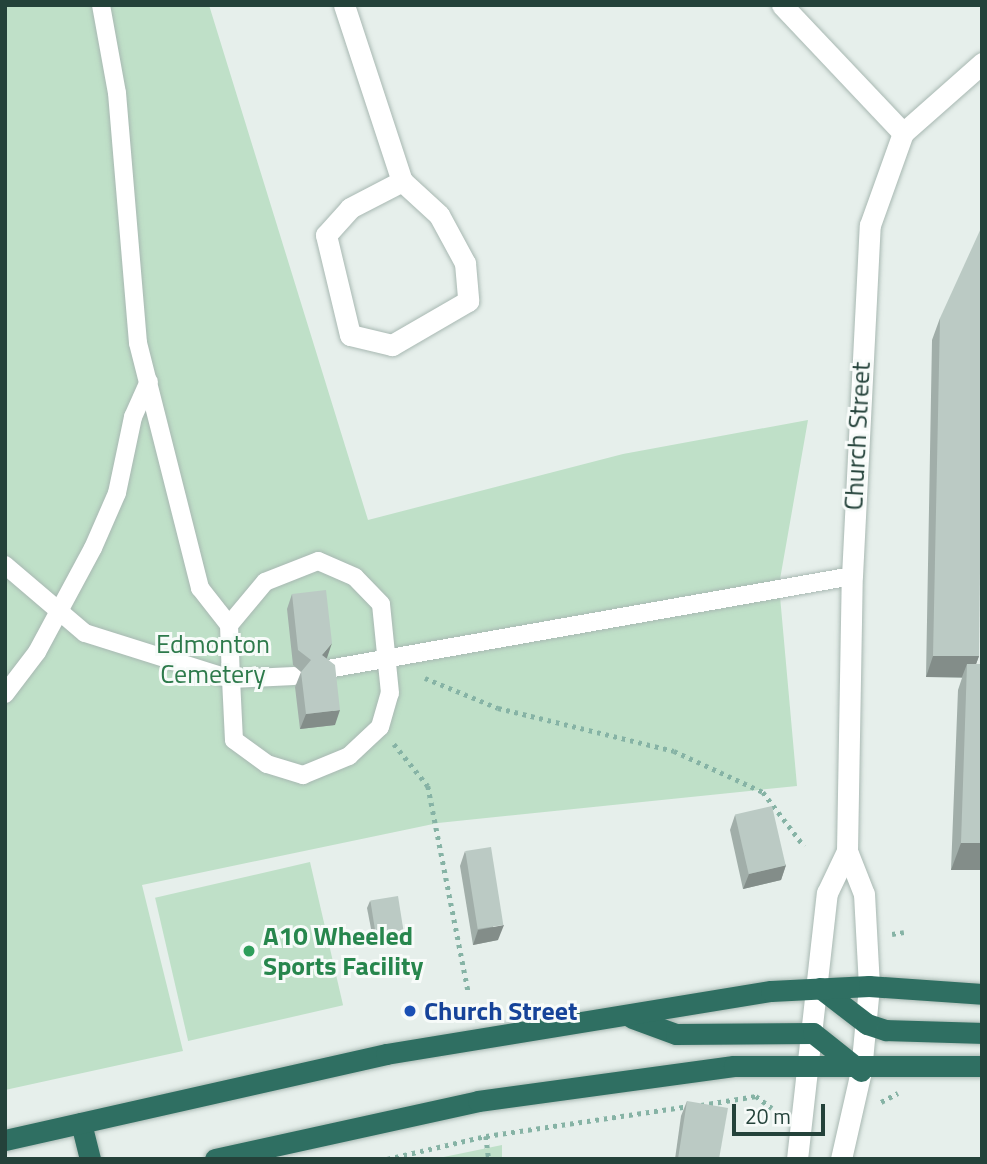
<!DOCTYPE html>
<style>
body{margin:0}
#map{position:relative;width:987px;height:1164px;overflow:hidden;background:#e6efeb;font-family:"Titillium Web",sans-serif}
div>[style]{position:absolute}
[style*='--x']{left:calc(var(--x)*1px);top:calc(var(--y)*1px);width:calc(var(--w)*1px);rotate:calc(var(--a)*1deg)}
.green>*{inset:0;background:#bfe0c8;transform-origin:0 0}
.path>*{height:4.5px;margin-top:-2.25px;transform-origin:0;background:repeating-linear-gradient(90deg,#86b3a5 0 3.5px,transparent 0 8.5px)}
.roads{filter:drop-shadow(0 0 2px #a8b8b2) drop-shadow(0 0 2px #a8b8b2)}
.lane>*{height:18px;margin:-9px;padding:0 9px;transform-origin:9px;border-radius:9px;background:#fff}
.street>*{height:21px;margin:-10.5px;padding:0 10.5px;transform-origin:10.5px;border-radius:10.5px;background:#fff}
.secondary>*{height:21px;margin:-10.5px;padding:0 10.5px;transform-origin:10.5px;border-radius:10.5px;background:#fff}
.highway>*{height:21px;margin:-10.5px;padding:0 10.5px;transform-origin:10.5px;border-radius:10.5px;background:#2f6f62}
.wall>*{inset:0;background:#a1aea9}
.shaded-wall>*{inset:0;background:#838d89}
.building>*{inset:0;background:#bbcac4;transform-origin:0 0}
.dots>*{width:19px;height:19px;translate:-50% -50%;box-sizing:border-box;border:4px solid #f7fbf9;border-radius:50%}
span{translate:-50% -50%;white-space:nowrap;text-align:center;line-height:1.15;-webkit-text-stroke:6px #f7fbf9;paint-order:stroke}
.street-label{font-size:26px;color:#24423a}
.park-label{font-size:26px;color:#2d7a4b}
.leisure-label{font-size:26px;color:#27864d;font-weight:700}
.left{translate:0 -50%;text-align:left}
.transit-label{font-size:26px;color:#164399;font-weight:700}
.frame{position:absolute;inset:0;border:7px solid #24423a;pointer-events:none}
.scale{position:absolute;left:732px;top:1104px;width:93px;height:32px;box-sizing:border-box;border:4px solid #24423a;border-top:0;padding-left:9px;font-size:21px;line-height:24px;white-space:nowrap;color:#24423a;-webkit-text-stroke:5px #f7fbf9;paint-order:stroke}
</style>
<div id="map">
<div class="green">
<div style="clip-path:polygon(5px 5px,209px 5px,368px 520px,623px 454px,808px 420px,779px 585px,797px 786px,438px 823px,142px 885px,183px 1051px,5px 1090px)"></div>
<div style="left:310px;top:862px;width:147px;height:159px;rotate:77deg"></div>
<div style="clip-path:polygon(502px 1145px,502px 1159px,434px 1159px)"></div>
</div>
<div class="path">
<div style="--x:425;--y:678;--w:79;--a:22.3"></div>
<div style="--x:498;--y:708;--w:181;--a:13.7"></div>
<div style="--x:674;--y:751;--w:98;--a:24.7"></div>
<div style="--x:763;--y:792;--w:68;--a:52.8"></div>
<div style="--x:394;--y:744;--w:54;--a:51"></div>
<div style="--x:428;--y:786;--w:208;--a:78.9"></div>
<div style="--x:892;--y:934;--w:12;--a:-9"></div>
<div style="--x:881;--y:1102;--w:19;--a:-28"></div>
<div style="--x:701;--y:1105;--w:56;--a:-9.3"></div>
<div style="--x:756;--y:1096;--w:20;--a:37"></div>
<div style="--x:486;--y:1136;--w:23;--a:83"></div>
<div style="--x:387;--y:1159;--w:102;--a:-13.1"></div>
<div style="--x:486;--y:1136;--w:204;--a:-8.4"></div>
</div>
<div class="roads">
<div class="lane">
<div style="--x:101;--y:5;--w:89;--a:79.7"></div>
<div style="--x:117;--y:93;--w:251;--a:85.2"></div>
<div style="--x:138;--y:343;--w:253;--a:75.8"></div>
<div style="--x:200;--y:588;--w:47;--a:51.9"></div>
<div style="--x:5;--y:565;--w:105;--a:40.4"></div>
<div style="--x:85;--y:633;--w:153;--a:17.5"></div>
<div style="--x:231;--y:679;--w:61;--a:87.2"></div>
<div style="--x:234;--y:740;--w:41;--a:36"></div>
<div style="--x:267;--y:764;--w:38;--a:17"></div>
<div style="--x:303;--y:775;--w:50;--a:-22.4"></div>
<div style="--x:349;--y:756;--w:42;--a:-43.1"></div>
<div style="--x:380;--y:727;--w:35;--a:-74"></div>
<div style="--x:390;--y:693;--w:89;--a:-95.8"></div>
<div style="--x:381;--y:604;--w:37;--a:-134"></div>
<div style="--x:355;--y:577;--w:40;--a:-156.6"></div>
<div style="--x:318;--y:561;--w:57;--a:158.4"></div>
<div style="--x:265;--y:582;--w:56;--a:129.9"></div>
<div style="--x:229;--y:625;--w:54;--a:87.9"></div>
<div style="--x:231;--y:679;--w:63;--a:-2.7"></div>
<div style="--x:328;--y:669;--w:532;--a:-10.06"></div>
<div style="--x:5;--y:694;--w:53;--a:-52.7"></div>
<div style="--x:37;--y:652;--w:118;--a:-61.7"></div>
<div style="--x:93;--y:548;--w:60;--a:-66.4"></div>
<div style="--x:117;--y:493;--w:78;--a:-78.1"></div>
<div style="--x:133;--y:417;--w:39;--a:-66"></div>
</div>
<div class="street">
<div style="--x:344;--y:5;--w:185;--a:71.8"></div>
<div style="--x:402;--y:181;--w:50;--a:42.6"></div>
<div style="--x:439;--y:215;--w:55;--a:61.6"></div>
<div style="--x:465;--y:263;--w:38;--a:85"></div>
<div style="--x:468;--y:301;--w:88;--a:149.9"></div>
<div style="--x:392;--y:345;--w:43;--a:-166.6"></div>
<div style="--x:350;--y:335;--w:103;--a:-103.5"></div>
<div style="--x:326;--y:235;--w:36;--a:-48"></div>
<div style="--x:350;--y:208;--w:59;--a:-27.4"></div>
<div style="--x:782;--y:5;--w:176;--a:46.6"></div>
</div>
<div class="secondary">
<div style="--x:797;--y:1159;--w:268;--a:-83.6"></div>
<div style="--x:827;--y:893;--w:47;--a:-64.5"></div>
<div style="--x:841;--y:1159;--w:90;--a:-77.2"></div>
<div style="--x:861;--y:1071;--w:85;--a:-84.6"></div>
<div style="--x:869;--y:986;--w:92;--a:-93.1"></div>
<div style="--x:864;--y:894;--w:46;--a:-111.6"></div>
<div style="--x:847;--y:851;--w:275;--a:-89"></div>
<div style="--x:852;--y:576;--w:351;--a:-87.1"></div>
<div style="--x:870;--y:225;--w:98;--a:-70.3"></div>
<div style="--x:903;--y:133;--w:106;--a:-41.5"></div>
</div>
<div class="highway">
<div style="--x:820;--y:988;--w:59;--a:37.5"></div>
<div style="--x:867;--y:1024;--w:20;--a:18"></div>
<div style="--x:886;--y:1030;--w:96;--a:1.8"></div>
<div style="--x:632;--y:1018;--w:47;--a:20"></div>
<div style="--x:676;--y:1034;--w:137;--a:-0.4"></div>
<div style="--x:813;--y:1033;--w:61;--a:38.4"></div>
<div style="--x:81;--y:1123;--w:37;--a:76"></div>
<div style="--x:5;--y:1140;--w:391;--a:-12.7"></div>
<div style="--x:386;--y:1054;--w:390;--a:-9.3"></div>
<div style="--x:771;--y:991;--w:98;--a:-2.9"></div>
<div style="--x:869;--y:986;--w:113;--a:4"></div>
<div style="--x:215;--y:1159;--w:269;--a:-12.4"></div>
<div style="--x:478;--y:1101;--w:258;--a:-7.8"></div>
<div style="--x:734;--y:1066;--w:248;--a:0"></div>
</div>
</div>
<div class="wall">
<div style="clip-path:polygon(940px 318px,979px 656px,976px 664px,982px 870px,951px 870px,958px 690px,962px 678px,926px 677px,932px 340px)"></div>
<div style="clip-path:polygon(292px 594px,326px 658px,335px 725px,300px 729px,295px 687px,301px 672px,293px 665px,287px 609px)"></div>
<div style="clip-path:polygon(735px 815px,786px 865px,781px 880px,743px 889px,730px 830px)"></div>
<div style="clip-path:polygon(465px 851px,498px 940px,473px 945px,460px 866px)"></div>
<div style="clip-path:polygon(370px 901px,404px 932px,401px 940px,374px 944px,367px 908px)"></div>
<div style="clip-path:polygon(687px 1101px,719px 1159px,675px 1159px,681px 1116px)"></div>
</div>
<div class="shaded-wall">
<div style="clip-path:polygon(332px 643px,327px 658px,317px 670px,322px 655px)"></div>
<div style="clip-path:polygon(933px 656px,979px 656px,971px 678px,967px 664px,962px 677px,926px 677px)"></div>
<div style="clip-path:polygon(340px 710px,335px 725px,300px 729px,306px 714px)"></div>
<div style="clip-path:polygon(961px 843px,982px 843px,982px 870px,951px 870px)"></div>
<div style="clip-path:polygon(786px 865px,781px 880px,743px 889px,749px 874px)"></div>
<div style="clip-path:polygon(504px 925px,498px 940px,473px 945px,478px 930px)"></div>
<div style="clip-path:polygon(404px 932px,401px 940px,374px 944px,377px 936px)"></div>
</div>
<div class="building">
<div style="clip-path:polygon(982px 226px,982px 404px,979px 656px,933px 656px,940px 318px)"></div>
<div style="clip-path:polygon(326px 590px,332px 643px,322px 655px,335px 665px,340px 710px,306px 714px,301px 672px,311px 660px,298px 650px,292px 594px)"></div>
<div style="clip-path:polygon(967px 664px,982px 664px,982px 843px,961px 843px)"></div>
<div style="left:772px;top:806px;width:61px;height:38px;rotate:77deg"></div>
<div style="left:491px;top:847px;width:79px;height:26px;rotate:81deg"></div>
<div style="left:398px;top:896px;width:36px;height:28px;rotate:81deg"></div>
<div style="clip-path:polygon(687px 1101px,728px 1108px,719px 1159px,678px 1159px)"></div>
</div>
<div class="dots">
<div style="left:249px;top:951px;background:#2e9e5b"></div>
<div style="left:410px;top:1011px;background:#1a4fb4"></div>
</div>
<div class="street-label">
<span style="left:857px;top:436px;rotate:-87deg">Church Street</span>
</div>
<div class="park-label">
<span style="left:213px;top:659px">Edmonton<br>Cemetery</span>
</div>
<div class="leisure-label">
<span class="left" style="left:263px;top:951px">A10 Wheeled<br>Sports Facility</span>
</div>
<div class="transit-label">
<span class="left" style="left:424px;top:1011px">Church Street</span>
</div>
<div class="frame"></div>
<div class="scale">20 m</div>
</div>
